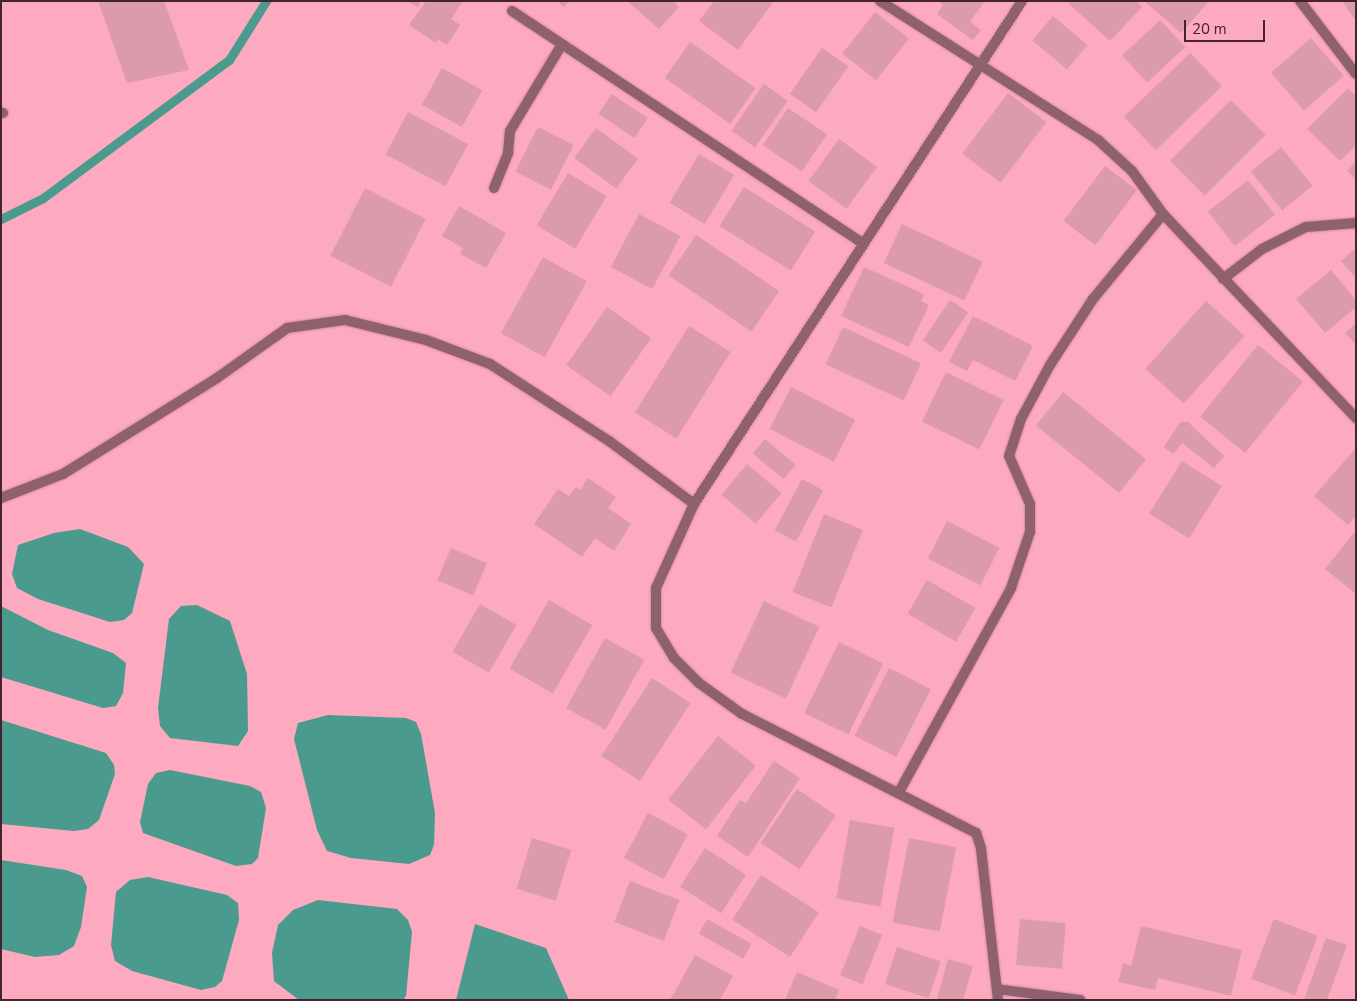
<!DOCTYPE html>
<style>
body{margin:0}
#map{position:relative;width:1357px;height:1001px;overflow:hidden;background:#fda9bf;font-family:"Nunito Sans",sans-serif}
div>[style]{position:absolute}
[style*='--x']{left:calc(var(--x)*1px);top:calc(var(--y)*1px);width:calc(var(--w)*1px);rotate:calc(var(--a)*1deg)}
.water>*{inset:0;background:#4b9a8e}
.stream>*{height:9px;margin:-4.5px;padding:0 4.5px;transform-origin:4.5px;border-radius:4.5px;background:#4b9a8e}
.building>*{inset:0;background:#dc9bab;transform-origin:0 0}
.roads{filter:drop-shadow(0 0 1px #d48c9f) drop-shadow(0 0 1px #d48c9f)}
.minor>*{height:10px;margin:-5px;padding:0 5px;transform-origin:5px;border-radius:5px;background:#8f606d}
span{translate:-50% -50%;white-space:nowrap;text-align:center;line-height:1.15;-webkit-text-stroke:5px #fda9bf;paint-order:stroke}
.frame{position:absolute;inset:0;border:2px solid #43232c;pointer-events:none}
.scale{position:absolute;left:1184px;top:20px;width:81px;height:22px;box-sizing:border-box;border:2px solid #43232c;border-top:0;padding-left:6px;font-size:15px;line-height:18px;white-space:nowrap;color:#43232c;-webkit-text-stroke:4px #fda9bf;paint-order:stroke}
</style>
<div id="map">
<div class="water">
<div style="clip-path:polygon(80px 529px,128px 547px,144px 564px,132px 613px,124px 620px,110px 622px,38px 599px,17px 588px,12px 574px,18px 545px,54px 533px)"></div>
<div style="clip-path:polygon(197px 605px,230px 621px,247px 674px,248px 731px,238px 746px,170px 738px,160px 726px,158px 708px,169px 619px,181px 606px)"></div>
<div style="clip-path:polygon(1px 606px,48px 630px,113px 653px,126px 663px,123px 693px,116px 706px,103px 708px,1px 677px)"></div>
<div style="clip-path:polygon(328px 715px,406px 718px,416px 722px,421px 734px,435px 813px,434px 845px,430px 855px,409px 864px,351px 858px,327px 851px,317px 830px,294px 739px,298px 723px)"></div>
<div style="clip-path:polygon(1px 720px,106px 753px,114px 765px,115px 774px,99px 820px,88px 829px,74px 831px,1px 824px)"></div>
<div style="clip-path:polygon(170px 770px,250px 786px,261px 792px,266px 808px,258px 858px,252px 864px,236px 866px,143px 833px,140px 822px,148px 784px,156px 773px)"></div>
<div style="clip-path:polygon(1px 860px,66px 870px,82px 876px,87px 887px,81px 927px,74px 946px,59px 955px,35px 957px,1px 949px)"></div>
<div style="clip-path:polygon(148px 877px,227px 895px,238px 903px,239px 920px,222px 981px,215px 987px,201px 990px,132px 971px,115px 961px,111px 945px,116px 892px,130px 880px)"></div>
<div style="clip-path:polygon(318px 900px,397px 909px,408px 920px,412px 932px,406px 996px,403px 1000px,299px 1000px,274px 981px,272px 953px,278px 925px,293px 910px)"></div>
<div style="clip-path:polygon(475px 924px,546px 948px,569px 1000px,456px 1000px)"></div>
</div>
<div class="stream">
<div style="--x:1;--y:219;--w:47;--a:-26.6"></div>
<div style="--x:43;--y:198;--w:232;--a:-36.6"></div>
<div style="--x:229;--y:60;--w:70;--a:-57.9"></div>
</div>
<div class="building">
<div style="clip-path:polygon(98px 1px,164px 1px,189px 70px,127px 83px)"></div>
<div style="clip-path:polygon(407px 1px,421px 1px,418px 7px)"></div>
<div style="clip-path:polygon(426px 1px,463px 1px,451px 19px,460px 25px,447px 45px,438px 39px,436px 43px,409px 25px)"></div>
<div style="clip-path:polygon(557px 1px,569px 1px,564px 7px)"></div>
<div style="clip-path:polygon(627px 1px,673px 1px,679px 7px,659px 29px)"></div>
<div style="clip-path:polygon(714px 1px,774px 1px,738px 50px,699px 21px)"></div>
<div style="clip-path:polygon(937px 1px,985px 1px,970px 22px,981px 30px,973px 40px,937px 14px,943px 5px)"></div>
<div style="clip-path:polygon(1066px 1px,1137px 1px,1142px 7px,1110px 41px)"></div>
<div style="clip-path:polygon(1144px 1px,1209px 1px,1181px 33px)"></div>
<div style="clip-path:polygon(1342px 1px,1356px 1px,1356px 21px)"></div>
<div style="left:875px;top:12px;width:43px;height:53px;rotate:38deg"></div>
<div style="left:1053px;top:16px;width:45px;height:32px;rotate:40deg"></div>
<div style="left:1160px;top:20px;width:37px;height:52px;rotate:47deg"></div>
<div style="left:1311px;top:38px;width:50px;height:53px;rotate:49deg"></div>
<div style="left:690px;top:42px;width:80px;height:44px;rotate:35deg"></div>
<div style="left:822px;top:48px;width:32px;height:56px;rotate:35deg"></div>
<div style="left:1190px;top:53px;width:46px;height:92px;rotate:46deg"></div>
<div style="left:442px;top:68px;width:46px;height:42px;rotate:29deg"></div>
<div style="left:764px;top:84px;width:29px;height:57px;rotate:35deg"></div>
<div style="clip-path:polygon(1348px 88px,1356px 96px,1356px 145px,1340px 161px,1307px 129px)"></div>
<div style="left:1008px;top:93px;width:48px;height:76px;rotate:37deg"></div>
<div style="left:612px;top:94px;width:43px;height:24px;rotate:34deg"></div>
<div style="left:1231px;top:100px;width:49px;height:86px;rotate:45deg"></div>
<div style="left:788px;top:108px;width:47px;height:45px;rotate:34deg"></div>
<div style="left:408px;top:112px;width:68px;height:48px;rotate:28deg"></div>
<div style="left:538px;top:127px;width:40px;height:50px;rotate:27deg"></div>
<div style="left:596px;top:128px;width:52px;height:37px;rotate:36deg"></div>
<div style="left:839px;top:139px;width:47px;height:52px;rotate:36deg"></div>
<div style="left:1281px;top:147px;width:50px;height:39px;rotate:51deg"></div>
<div style="left:699px;top:154px;width:41px;height:57px;rotate:31deg"></div>
<div style="clip-path:polygon(1356px 162px,1356px 179px,1347px 171px)"></div>
<div style="left:1105px;top:166px;width:40px;height:69px;rotate:37deg"></div>
<div style="left:568px;top:173px;width:45px;height:61px;rotate:31deg"></div>
<div style="left:1248px;top:180px;width:44px;height:51px;rotate:52deg"></div>
<div style="left:744px;top:187px;width:84px;height:46px;rotate:32deg"></div>
<div style="left:365px;top:188px;width:68px;height:76px;rotate:27deg"></div>
<div style="clip-path:polygon(459px 206px,506px 233px,486px 268px,460px 254px,463px 248px,442px 236px)"></div>
<div style="left:639px;top:214px;width:47px;height:60px;rotate:28deg"></div>
<div style="left:902px;top:224px;width:89px;height:43px;rotate:25deg"></div>
<div style="left:696px;top:235px;width:100px;height:49px;rotate:34deg"></div>
<div style="clip-path:polygon(1356px 248px,1356px 278px,1341px 261px)"></div>
<div style="left:543px;top:257px;width:50px;height:87px;rotate:29deg"></div>
<div style="clip-path:polygon(864px 267px,924px 294px,921px 301px,929px 305px,909px 347px,841px 316px)"></div>
<div style="clip-path:polygon(1331px 270px,1356px 300px,1356px 307px,1325px 333px,1296px 299px)"></div>
<div style="left:950px;top:300px;width:22px;height:49px;rotate:34deg"></div>
<div style="left:1206px;top:301px;width:52px;height:91px;rotate:42deg"></div>
<div style="left:607px;top:307px;width:54px;height:71px;rotate:35deg"></div>
<div style="clip-path:polygon(973px 316px,1033px 346px,1015px 381px,973px 360px,967px 371px,949px 362px)"></div>
<div style="clip-path:polygon(1356px 323px,1356px 345px,1345px 333px)"></div>
<div style="left:689px;top:326px;width:49px;height:102px;rotate:32deg"></div>
<div style="left:843px;top:327px;width:86px;height:41px;rotate:25deg"></div>
<div style="left:1258px;top:345px;width:58px;height:92px;rotate:39deg"></div>
<div style="left:946px;top:372px;width:64px;height:55px;rotate:26deg"></div>
<div style="left:791px;top:387px;width:72px;height:47px;rotate:27deg"></div>
<div style="left:1063px;top:392px;width:107px;height:43px;rotate:39deg"></div>
<div style="clip-path:polygon(1180px 422px,1188px 422px,1224px 456px,1214px 468px,1182px 443px,1173px 454px,1164px 447px)"></div>
<div style="left:765px;top:439px;width:40px;height:19px;rotate:40deg"></div>
<div style="clip-path:polygon(1356px 448px,1356px 516px,1348px 525px,1314px 496px)"></div>
<div style="left:1182px;top:461px;width:47px;height:62px;rotate:32deg"></div>
<div style="left:747px;top:464px;width:45px;height:40px;rotate:40deg"></div>
<div style="clip-path:polygon(588px 478px,616px 497px,608px 508px,631px 524px,614px 551px,595px 538px,582px 557px,534px 524px,558px 489px,569px 496px,576px 487px,580px 490px)"></div>
<div style="left:802px;top:479px;width:24px;height:58px;rotate:28deg"></div>
<div style="left:824px;top:514px;width:42px;height:84px;rotate:22deg"></div>
<div style="left:947px;top:521px;width:59px;height:42px;rotate:27deg"></div>
<div style="clip-path:polygon(1354px 533px,1356px 535px,1356px 594px,1325px 569px)"></div>
<div style="left:451px;top:548px;width:39px;height:35px;rotate:23deg"></div>
<div style="left:927px;top:580px;width:56px;height:39px;rotate:30deg"></div>
<div style="left:549px;top:600px;width:50px;height:79px;rotate:30deg"></div>
<div style="left:764px;top:601px;width:61px;height:79px;rotate:25deg"></div>
<div style="left:480px;top:604px;width:42px;height:55px;rotate:30deg"></div>
<div style="left:605px;top:638px;width:45px;height:80px;rotate:29deg"></div>
<div style="left:839px;top:642px;width:49px;height:79px;rotate:26deg"></div>
<div style="left:889px;top:668px;width:47px;height:76px;rotate:27deg"></div>
<div style="left:652px;top:678px;width:46px;height:93px;rotate:33deg"></div>
<div style="left:718px;top:736px;width:48px;height:81px;rotate:38deg"></div>
<div style="clip-path:polygon(774px 761px,800px 778px,748px 857px,717px 836px,740px 800px,746px 803px)"></div>
<div style="left:797px;top:789px;width:47px;height:65px;rotate:34deg"></div>
<div style="left:648px;top:813px;width:45px;height:51px;rotate:28deg"></div>
<div style="left:850px;top:820px;width:45px;height:80px;rotate:10deg"></div>
<div style="left:532px;top:838px;width:41px;height:53px;rotate:17deg"></div>
<div style="left:909px;top:838px;width:48px;height:86px;rotate:11deg"></div>
<div style="left:705px;top:848px;width:49px;height:46px;rotate:33deg"></div>
<div style="left:761px;top:875px;width:69px;height:53px;rotate:33deg"></div>
<div style="left:630px;top:881px;width:53px;height:44px;rotate:21deg"></div>
<div style="left:707px;top:919px;width:51px;height:17px;rotate:29deg"></div>
<div style="left:1020px;top:919px;width:46px;height:46px;rotate:5deg"></div>
<div style="left:1274px;top:919px;width:47px;height:64px;rotate:21deg"></div>
<div style="left:860px;top:926px;width:24px;height:53px;rotate:22deg"></div>
<div style="clip-path:polygon(1141px 926px,1242px 950px,1231px 996px,1158px 978px,1155px 990px,1118px 982px,1123px 963px,1131px 966px)"></div>
<div style="clip-path:polygon(1326px 938px,1347px 945px,1327px 1000px,1304px 1000px)"></div>
<div style="left:897px;top:947px;width:46px;height:39px;rotate:18deg"></div>
<div style="clip-path:polygon(695px 955px,733px 976px,720px 1000px,670px 1000px)"></div>
<div style="clip-path:polygon(948px 959px,973px 966px,963px 1000px,937px 999px)"></div>
<div style="clip-path:polygon(797px 972px,839px 990px,835px 1000px,785px 1000px)"></div>
</div>
<div class="roads">
<div class="minor">
<div style="--x:880;--y:1;--w:259;--a:32.5"></div>
<div style="--x:1098;--y:140;--w:46;--a:42.4"></div>
<div style="--x:1132;--y:171;--w:53;--a:54.2"></div>
<div style="--x:1163;--y:214;--w:281;--a:46.6"></div>
<div style="--x:1300;--y:1;--w:92;--a:52.5"></div>
<div style="--x:512;--y:11;--w:420;--a:33.5"></div>
<div style="--x:1;--y:113;--w:2;--a:0"></div>
<div style="--x:494;--y:188;--w:38;--a:-68"></div>
<div style="--x:508;--y:153;--w:22;--a:-85"></div>
<div style="--x:510;--y:131;--w:101;--a:-59.1"></div>
<div style="--x:1223;--y:279;--w:49;--a:-37.6"></div>
<div style="--x:1262;--y:249;--w:49;--a:-26.6"></div>
<div style="--x:1306;--y:227;--w:50;--a:-4.6"></div>
<div style="--x:1;--y:498;--w:66;--a:-21.2"></div>
<div style="--x:63;--y:474;--w:181;--a:-31.9"></div>
<div style="--x:217;--y:378;--w:86;--a:-35.5"></div>
<div style="--x:287;--y:328;--w:59;--a:-7.9"></div>
<div style="--x:345;--y:320;--w:83;--a:13.9"></div>
<div style="--x:426;--y:340;--w:68;--a:20.6"></div>
<div style="--x:490;--y:364;--w:142;--a:32.9"></div>
<div style="--x:609;--y:441;--w:106;--a:36.5"></div>
<div style="--x:899;--y:792;--w:233;--a:-61.2"></div>
<div style="--x:1011;--y:588;--w:59;--a:-71.3"></div>
<div style="--x:1030;--y:532;--w:28;--a:-90"></div>
<div style="--x:1030;--y:504;--w:52;--a:-113.6"></div>
<div style="--x:1009;--y:456;--w:39;--a:-72"></div>
<div style="--x:1021;--y:419;--w:61;--a:-61.8"></div>
<div style="--x:1050;--y:365;--w:79;--a:-56.9"></div>
<div style="--x:1093;--y:299;--w:110;--a:-50.5"></div>
<div style="--x:997;--y:989;--w:84;--a:7.5"></div>
<div style="--x:998;--y:1000;--w:153;--a:-96.4"></div>
<div style="--x:981;--y:848;--w:16;--a:-108"></div>
<div style="--x:976;--y:833;--w:263;--a:-153"></div>
<div style="--x:742;--y:714;--w:53;--a:-144.2"></div>
<div style="--x:699;--y:683;--w:35;--a:-135"></div>
<div style="--x:674;--y:658;--w:35;--a:-121"></div>
<div style="--x:656;--y:628;--w:40;--a:-90"></div>
<div style="--x:656;--y:588;--w:92;--a:-65.7"></div>
<div style="--x:694;--y:504;--w:600;--a:-56.89"></div>
</div>
</div>
<div class="frame"></div>
<div class="scale">20 m</div>
</div>
